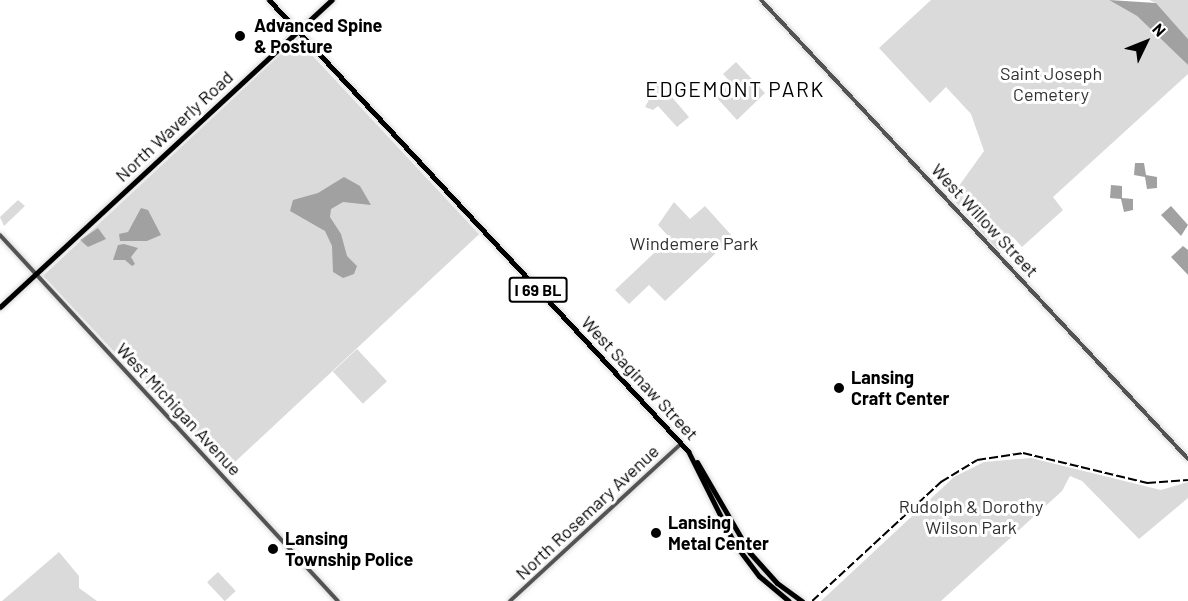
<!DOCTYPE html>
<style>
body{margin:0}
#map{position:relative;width:1188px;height:601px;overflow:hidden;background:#fff;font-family:Barlow,sans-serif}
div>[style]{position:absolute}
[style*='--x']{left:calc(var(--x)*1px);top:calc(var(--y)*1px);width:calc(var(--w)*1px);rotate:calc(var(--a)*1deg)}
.green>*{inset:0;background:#dadada;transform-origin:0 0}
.water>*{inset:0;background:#a1a1a1}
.roads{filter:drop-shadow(0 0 2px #dbdbdb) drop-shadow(0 0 2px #dbdbdb)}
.minor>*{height:4px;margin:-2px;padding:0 2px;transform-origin:2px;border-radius:2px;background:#535353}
.major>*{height:5px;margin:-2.5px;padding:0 2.5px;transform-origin:2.5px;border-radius:2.5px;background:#000}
.rail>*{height:1.5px;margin-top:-0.75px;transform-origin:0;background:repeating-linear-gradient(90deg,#000 0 9px,transparent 0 12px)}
.dots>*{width:16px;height:16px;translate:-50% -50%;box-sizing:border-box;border:3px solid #fff;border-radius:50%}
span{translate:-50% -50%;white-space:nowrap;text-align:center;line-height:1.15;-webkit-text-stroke:6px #fff;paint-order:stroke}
.shield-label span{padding:2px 4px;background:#fff;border:2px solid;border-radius:4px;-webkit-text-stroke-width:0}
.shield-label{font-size:16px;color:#000;font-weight:700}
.poi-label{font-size:18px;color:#000;font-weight:700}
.left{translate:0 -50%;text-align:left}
.park-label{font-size:18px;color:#313131}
.street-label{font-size:18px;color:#000}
.quarter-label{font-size:21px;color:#000;letter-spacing:1.5px}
.north{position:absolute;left:1116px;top:12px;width:60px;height:60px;-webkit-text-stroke:4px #fff;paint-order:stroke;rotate:47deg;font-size:16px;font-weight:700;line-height:24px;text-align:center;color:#000}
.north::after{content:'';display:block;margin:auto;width:21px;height:27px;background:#000;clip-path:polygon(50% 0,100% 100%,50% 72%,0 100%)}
</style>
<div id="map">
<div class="green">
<div style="clip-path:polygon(931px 0,1109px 0,1137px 16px,1188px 65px,1188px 74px,1053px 197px,1063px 210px,1022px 247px,1013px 237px,998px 250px,951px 197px,984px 151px,971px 114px,946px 87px,930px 103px,879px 48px)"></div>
<div style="clip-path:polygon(1149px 0,1188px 0,1188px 39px,1156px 3px)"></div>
<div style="left:297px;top:39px;width:267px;height:347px;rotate:47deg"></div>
<div style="clip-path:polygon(736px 62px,765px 93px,737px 120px,716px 97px,731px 83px,723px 74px)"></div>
<div style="clip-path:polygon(658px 81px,689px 117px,677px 127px,658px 106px,653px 110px,645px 107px,651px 96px,647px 91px)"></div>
<div style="clip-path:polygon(18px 200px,25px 206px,4px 226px,0 217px)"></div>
<div style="clip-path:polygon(674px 202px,690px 219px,705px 206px,733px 237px,665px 301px,649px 285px,629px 304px,615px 290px,670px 238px,658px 225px)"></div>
<div style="left:357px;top:349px;width:44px;height:33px;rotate:47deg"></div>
<div style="clip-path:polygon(1031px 458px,1161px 490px,1188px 482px,1188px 498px,1139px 539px,1082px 481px,1070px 476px,1062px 491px,941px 601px,821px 601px,954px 477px,984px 462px)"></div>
<div style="clip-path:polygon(59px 552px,79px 576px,79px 588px,97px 601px,2px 601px)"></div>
<div style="left:218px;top:572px;width:26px;height:15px;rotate:47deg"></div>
</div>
<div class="water">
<div style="clip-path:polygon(1109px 0,1156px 3px,1188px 39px,1188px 65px,1137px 16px)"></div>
<div style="clip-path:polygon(1135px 163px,1144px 163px,1146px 175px,1157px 177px,1157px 188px,1147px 189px,1145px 177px,1134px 175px)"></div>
<div style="clip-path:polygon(344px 177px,360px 186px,371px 205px,343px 202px,331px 209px,330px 217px,341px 234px,347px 256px,357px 266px,354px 274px,343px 278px,333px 272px,332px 246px,325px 231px,290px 211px,293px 200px,318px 193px)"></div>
<div style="clip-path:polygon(1111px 185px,1122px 186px,1122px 198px,1133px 199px,1133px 210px,1124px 212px,1121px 199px,1110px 198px)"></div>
<div style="clip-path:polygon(1171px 206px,1188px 225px,1181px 236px,1161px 215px)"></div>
<div style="clip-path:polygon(141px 208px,148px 210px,161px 235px,147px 241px,120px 241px,119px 234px,128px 232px)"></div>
<div style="clip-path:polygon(98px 228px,106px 239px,88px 247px,80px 240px)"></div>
<div style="clip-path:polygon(124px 244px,138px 248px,131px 257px,135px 264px,132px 266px,125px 260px,113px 260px,118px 245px)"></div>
<div style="clip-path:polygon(1183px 246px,1188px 250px,1188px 275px,1171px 257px)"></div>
</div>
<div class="roads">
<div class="minor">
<div style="--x:761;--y:0;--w:627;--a:47.07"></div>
<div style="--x:0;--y:235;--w:498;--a:47.3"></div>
<div style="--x:510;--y:601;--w:232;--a:-42.6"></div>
</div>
<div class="major">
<div style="--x:269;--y:0;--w:616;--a:47.11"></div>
<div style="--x:688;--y:451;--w:103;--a:63.4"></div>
<div style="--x:734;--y:543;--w:41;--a:52.9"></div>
<div style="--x:759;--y:576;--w:39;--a:40"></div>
<div style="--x:0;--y:307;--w:452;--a:-42.8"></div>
<div style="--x:697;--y:462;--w:105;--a:59.8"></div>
<div style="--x:750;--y:553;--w:40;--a:48"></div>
<div style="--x:777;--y:583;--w:31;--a:36"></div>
</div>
</div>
<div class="rail">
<div style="--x:812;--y:601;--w:176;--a:-42.7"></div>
<div style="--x:941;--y:482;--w:42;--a:-31.4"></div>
<div style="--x:977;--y:460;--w:47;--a:-8.7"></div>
<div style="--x:1023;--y:453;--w:128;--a:13.6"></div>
<div style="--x:1147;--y:483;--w:41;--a:-4.2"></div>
</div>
<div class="dots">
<div style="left:240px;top:36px;background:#000"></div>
<div style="left:839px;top:388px;background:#000"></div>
<div style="left:656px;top:533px;background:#000"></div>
<div style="left:273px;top:549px;background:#000"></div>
</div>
<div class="shield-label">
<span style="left:538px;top:290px">I 69 BL</span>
</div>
<div class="poi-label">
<span class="left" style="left:254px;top:36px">Advanced Spine<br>&amp; Posture</span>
<span class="left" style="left:851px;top:388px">Lansing<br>Craft Center</span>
<span class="left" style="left:668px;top:533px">Lansing<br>Metal Center</span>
<span class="left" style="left:285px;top:549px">Lansing<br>Township Police</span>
</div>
<div class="park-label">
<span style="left:1051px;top:84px">Saint Joseph<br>Cemetery</span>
<span style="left:694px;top:243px">Windemere Park</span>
<span style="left:971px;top:517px">Rudolph &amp; Dorothy<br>Wilson Park</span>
</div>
<div class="street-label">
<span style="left:174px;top:126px;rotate:-43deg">North Waverly Road</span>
<span style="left:985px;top:220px;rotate:47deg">West Willow Street</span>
<span style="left:640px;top:378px;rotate:47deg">West Saginaw Street</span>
<span style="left:179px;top:409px;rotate:47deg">West Michigan Avenue</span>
<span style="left:587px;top:512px;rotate:-43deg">North Rosemary Avenue</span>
</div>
<div class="quarter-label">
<span style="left:735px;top:89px">EDGEMONT PARK</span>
</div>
<div class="north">N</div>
</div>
